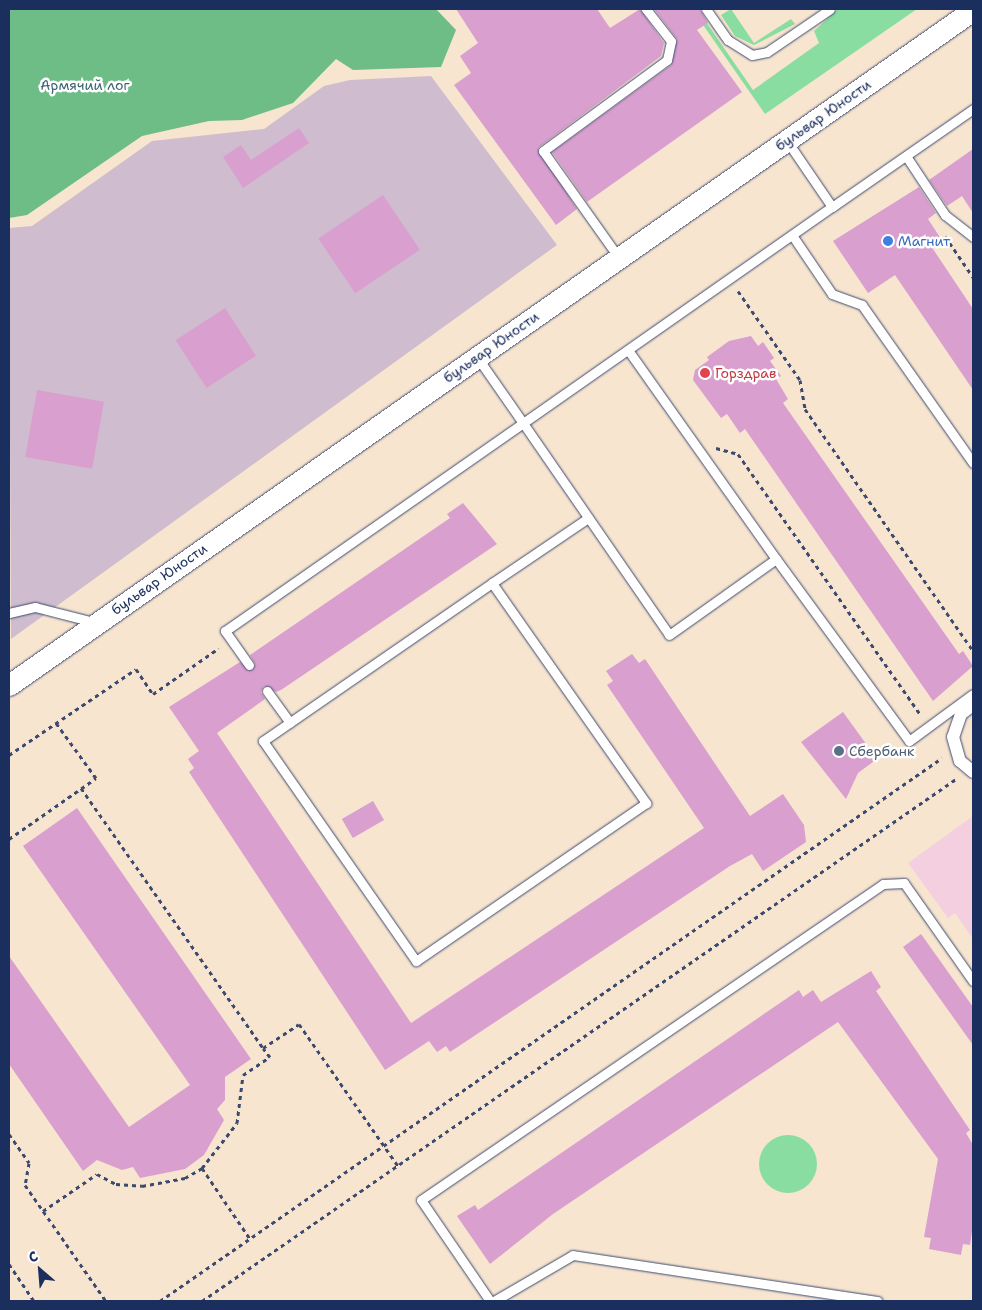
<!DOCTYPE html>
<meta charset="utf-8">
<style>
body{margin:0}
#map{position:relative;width:982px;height:1310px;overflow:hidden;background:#f7e5d0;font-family:"Shantell Sans",sans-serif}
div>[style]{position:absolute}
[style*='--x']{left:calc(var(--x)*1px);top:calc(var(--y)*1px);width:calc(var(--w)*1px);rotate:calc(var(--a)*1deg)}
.built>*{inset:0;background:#f3cfe0}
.industrial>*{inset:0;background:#cfbdcf}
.green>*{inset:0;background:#89dda0}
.round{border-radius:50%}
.forest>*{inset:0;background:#6ebc86}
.building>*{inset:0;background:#d99fcf;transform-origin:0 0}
.path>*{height:3px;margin-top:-1.5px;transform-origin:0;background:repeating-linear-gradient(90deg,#3c4a6f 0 4px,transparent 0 8px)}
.roads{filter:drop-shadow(0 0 1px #3c4a6f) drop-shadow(0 0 1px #3c4a6f)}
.service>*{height:9px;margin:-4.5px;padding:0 4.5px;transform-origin:4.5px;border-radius:4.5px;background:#fff}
.pedestrian>*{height:12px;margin:-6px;padding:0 6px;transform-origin:6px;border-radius:6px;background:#fff}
.tertiary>*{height:21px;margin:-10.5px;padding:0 10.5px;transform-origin:10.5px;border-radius:10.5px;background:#fff}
.dots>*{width:14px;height:14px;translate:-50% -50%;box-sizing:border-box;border:2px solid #fff;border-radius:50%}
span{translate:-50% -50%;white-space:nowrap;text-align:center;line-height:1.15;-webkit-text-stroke:5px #fff;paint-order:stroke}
.park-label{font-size:14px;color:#3c6372}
.street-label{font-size:14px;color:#1b2f5e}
.shop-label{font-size:14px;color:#366cbe}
.left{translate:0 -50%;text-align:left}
.health-label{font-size:14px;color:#be3a42}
.service-label{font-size:14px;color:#4e5e75}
.frame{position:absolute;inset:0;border:10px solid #1b2f5e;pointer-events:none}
.north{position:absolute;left:15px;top:1245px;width:50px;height:50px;-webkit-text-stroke:4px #fff;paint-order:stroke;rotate:333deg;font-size:14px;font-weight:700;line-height:20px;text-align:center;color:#1b2f5e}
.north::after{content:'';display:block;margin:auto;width:18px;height:22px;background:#1b2f5e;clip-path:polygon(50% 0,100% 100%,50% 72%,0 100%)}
</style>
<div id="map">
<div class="built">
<div style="clip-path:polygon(973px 816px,973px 939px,955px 913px,948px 918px,908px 863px)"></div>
</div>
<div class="industrial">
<div style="clip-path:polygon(431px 76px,557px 245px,11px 639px,9px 228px,32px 226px,152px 141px,264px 129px,324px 86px,350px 80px)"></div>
</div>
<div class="green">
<div style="clip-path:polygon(692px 9px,697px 9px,753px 90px,819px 43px,814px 31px,838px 9px,917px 9px,765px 114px)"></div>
<div style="clip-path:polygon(731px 9px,754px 43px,791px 19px,795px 24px,754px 45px,735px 36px,721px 15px)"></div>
<div class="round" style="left:759px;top:1135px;width:58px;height:58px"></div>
</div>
<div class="forest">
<div style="clip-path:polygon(9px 9px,436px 9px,456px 30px,441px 67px,353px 70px,336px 59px,293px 103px,242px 120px,209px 121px,142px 136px,27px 215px,9px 218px)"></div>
</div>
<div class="building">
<div style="clip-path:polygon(456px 9px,597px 9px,610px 28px,640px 9px,664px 43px,661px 56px,538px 148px,577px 209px,556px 225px,454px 85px,471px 73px,460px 56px,478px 43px)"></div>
<div style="clip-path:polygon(654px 9px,700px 9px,708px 23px,697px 30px,742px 92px,587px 202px,552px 152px,671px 65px,677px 39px)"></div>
<div style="clip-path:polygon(299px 128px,309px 143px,243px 188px,223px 157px,241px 145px,251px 160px)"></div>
<div style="clip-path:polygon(973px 149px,973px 213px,962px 196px,947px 206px,929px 180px)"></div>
<div style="clip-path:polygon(919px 187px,936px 213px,928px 219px,943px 242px,933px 249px,973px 309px,973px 390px,895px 275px,868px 293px,833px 241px)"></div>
<div style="left:383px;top:195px;width:66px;height:78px;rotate:56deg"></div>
<div style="left:225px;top:308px;width:57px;height:59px;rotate:57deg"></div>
<div style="clip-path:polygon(751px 336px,758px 346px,763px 342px,774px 358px,770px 361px,781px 376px,776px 379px,788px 399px,783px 403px,959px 654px,963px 651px,973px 666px,933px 701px,745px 429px,740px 433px,727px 414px,721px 418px,693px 380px,695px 370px,709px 360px,707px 357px,729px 341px)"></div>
<div style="left:37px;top:390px;width:68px;height:68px;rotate:10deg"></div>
<div style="clip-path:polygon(463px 503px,497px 544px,281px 690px,276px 692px,264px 686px,261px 692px,265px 699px,217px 733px,411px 1023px,704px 828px,607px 685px,613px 681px,606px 671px,632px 654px,639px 663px,645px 659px,750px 816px,783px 794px,804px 825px,806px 842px,763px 871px,752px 854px,730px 866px,450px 1052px,446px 1046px,437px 1052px,429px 1041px,385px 1070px,189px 772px,194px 768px,188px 759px,199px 751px,169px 707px,240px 662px,252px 670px,255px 664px,250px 655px,450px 518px,447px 514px)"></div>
<div style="clip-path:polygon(843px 712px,877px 759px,858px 773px,846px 799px,801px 742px)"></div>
<div style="left:373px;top:801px;width:22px;height:36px;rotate:60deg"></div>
<div style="clip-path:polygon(77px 808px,251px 1059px,225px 1077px,225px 1100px,217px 1109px,224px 1120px,204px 1155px,185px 1169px,140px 1178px,133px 1167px,122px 1170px,97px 1160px,83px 1171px,9px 1064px,9px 956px,129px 1127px,190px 1085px,23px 846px)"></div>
<div style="clip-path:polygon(921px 934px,973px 1007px,973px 1045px,903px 947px)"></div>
<div style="clip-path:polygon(871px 971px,881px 987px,876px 991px,970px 1130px,966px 1133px,973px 1145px,973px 1224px,970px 1245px,963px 1244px,961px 1255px,929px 1249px,931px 1238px,924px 1237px,938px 1159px,838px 1022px,553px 1214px,490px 1264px,457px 1216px,475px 1205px,478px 1210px,799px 990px,803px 997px,813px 990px,821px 1002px)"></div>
</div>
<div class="path">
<div style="--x:945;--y:236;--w:50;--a:55.7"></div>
<div style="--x:738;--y:291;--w:108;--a:55.1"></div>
<div style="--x:800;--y:380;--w:29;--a:80"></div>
<div style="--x:805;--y:409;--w:295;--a:55.2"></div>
<div style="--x:716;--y:448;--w:23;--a:15"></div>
<div style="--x:738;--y:454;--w:319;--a:55"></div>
<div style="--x:9;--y:755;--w:153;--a:-34.1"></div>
<div style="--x:136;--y:669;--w:30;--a:56"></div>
<div style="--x:153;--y:694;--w:80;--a:-34.9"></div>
<div style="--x:81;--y:788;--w:317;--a:55"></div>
<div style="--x:263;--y:1048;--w:43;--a:-33.7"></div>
<div style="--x:299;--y:1024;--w:173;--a:55.1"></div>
<div style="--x:9;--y:839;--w:106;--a:-35"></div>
<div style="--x:96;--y:778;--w:68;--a:-126"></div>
<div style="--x:9;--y:1134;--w:35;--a:55"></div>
<div style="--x:29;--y:1163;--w:22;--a:100"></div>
<div style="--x:25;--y:1185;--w:141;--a:55.1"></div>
<div style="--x:202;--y:1168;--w:86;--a:55.9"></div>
<div style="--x:43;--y:1211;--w:65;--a:-34.4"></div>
<div style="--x:97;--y:1174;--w:21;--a:28"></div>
<div style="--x:116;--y:1184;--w:26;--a:4"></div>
<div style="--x:142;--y:1186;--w:44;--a:-10.5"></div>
<div style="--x:185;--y:1178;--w:20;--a:-30"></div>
<div style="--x:202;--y:1168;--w:57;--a:-52.1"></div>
<div style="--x:237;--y:1123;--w:48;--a:-82.9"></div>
<div style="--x:243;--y:1075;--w:32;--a:-34"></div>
<div style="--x:270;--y:1057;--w:11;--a:-128"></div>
<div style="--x:9;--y:1264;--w:45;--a:56"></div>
<div style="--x:160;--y:1301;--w:952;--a:-34.78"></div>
<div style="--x:202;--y:1301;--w:917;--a:-34.7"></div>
</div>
<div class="roads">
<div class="service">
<div style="--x:706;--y:9;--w:38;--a:55"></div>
<div style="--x:728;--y:40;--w:28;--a:32"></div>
<div style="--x:752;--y:55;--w:15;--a:-11"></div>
<div style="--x:767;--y:52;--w:76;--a:-34.3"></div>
<div style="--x:787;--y:141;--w:80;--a:55.7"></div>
<div style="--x:832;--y:207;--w:172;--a:-34.8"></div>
<div style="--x:906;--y:156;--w:71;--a:56.5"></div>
<div style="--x:945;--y:215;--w:36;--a:38"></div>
<div style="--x:792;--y:235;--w:71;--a:55.9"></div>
<div style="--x:832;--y:294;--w:32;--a:20"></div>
<div style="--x:862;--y:305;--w:193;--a:54.9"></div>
<div style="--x:619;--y:258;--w:131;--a:-125.4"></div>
<div style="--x:543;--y:151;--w:154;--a:-36.3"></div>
<div style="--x:667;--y:60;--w:19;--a:-78"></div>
<div style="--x:671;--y:41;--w:41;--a:-128"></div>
<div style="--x:628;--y:350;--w:256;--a:54.7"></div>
<div style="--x:477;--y:357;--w:80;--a:55.1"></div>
<div style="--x:523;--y:423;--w:377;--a:-35"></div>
<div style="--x:492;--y:583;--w:269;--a:55"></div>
<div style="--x:646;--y:803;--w:279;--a:145.5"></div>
<div style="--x:416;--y:961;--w:268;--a:-124.8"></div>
<div style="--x:263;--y:741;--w:278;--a:-34.6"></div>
<div style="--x:492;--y:583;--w:116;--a:-34.1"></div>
<div style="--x:9;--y:613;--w:27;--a:-13"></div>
<div style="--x:35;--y:607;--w:61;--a:14.3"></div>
<div style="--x:249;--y:665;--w:42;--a:-125.2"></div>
<div style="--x:225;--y:631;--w:363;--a:-34.9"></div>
<div style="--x:523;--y:423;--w:257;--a:55.4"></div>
<div style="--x:669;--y:635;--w:131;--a:-35.4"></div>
<div style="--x:776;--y:559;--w:225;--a:53.8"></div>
<div style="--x:909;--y:741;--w:79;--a:-36.3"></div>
<div style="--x:267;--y:691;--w:39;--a:54"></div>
<div style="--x:490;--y:1301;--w:122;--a:-124.3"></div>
<div style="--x:421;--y:1200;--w:560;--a:-34.37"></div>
<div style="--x:883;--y:884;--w:21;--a:-3"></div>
<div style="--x:904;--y:883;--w:120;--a:54.9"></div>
<div style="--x:494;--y:1301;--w:91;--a:-30.2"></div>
<div style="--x:573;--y:1255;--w:308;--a:8.6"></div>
</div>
<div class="pedestrian">
<div style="--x:973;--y:705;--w:15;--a:143"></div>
<div style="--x:961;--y:714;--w:24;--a:109"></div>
<div style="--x:953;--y:737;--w:25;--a:74"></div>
<div style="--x:960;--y:761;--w:17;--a:40"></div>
</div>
<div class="tertiary">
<div style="--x:9;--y:685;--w:1177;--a:-35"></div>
</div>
</div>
<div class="dots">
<div style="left:888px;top:241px;background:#3f7fe0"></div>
<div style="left:705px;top:373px;background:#e0444e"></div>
<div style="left:839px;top:751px;background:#5c6f8a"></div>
</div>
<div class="park-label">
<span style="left:85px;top:85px">Армячий лог</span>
</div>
<div class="street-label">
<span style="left:823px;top:115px;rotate:-35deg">бульвар Юности</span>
<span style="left:491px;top:347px;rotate:-35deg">бульвар Юности</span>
<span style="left:159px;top:579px;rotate:-35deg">бульвар Юности</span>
</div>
<div class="shop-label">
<span class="left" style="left:898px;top:241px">Магнит</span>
</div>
<div class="health-label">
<span class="left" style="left:715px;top:373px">Горздрав</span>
</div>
<div class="service-label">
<span class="left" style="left:849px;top:751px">Сбербанк</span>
</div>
<div class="frame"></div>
<div class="north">С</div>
</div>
